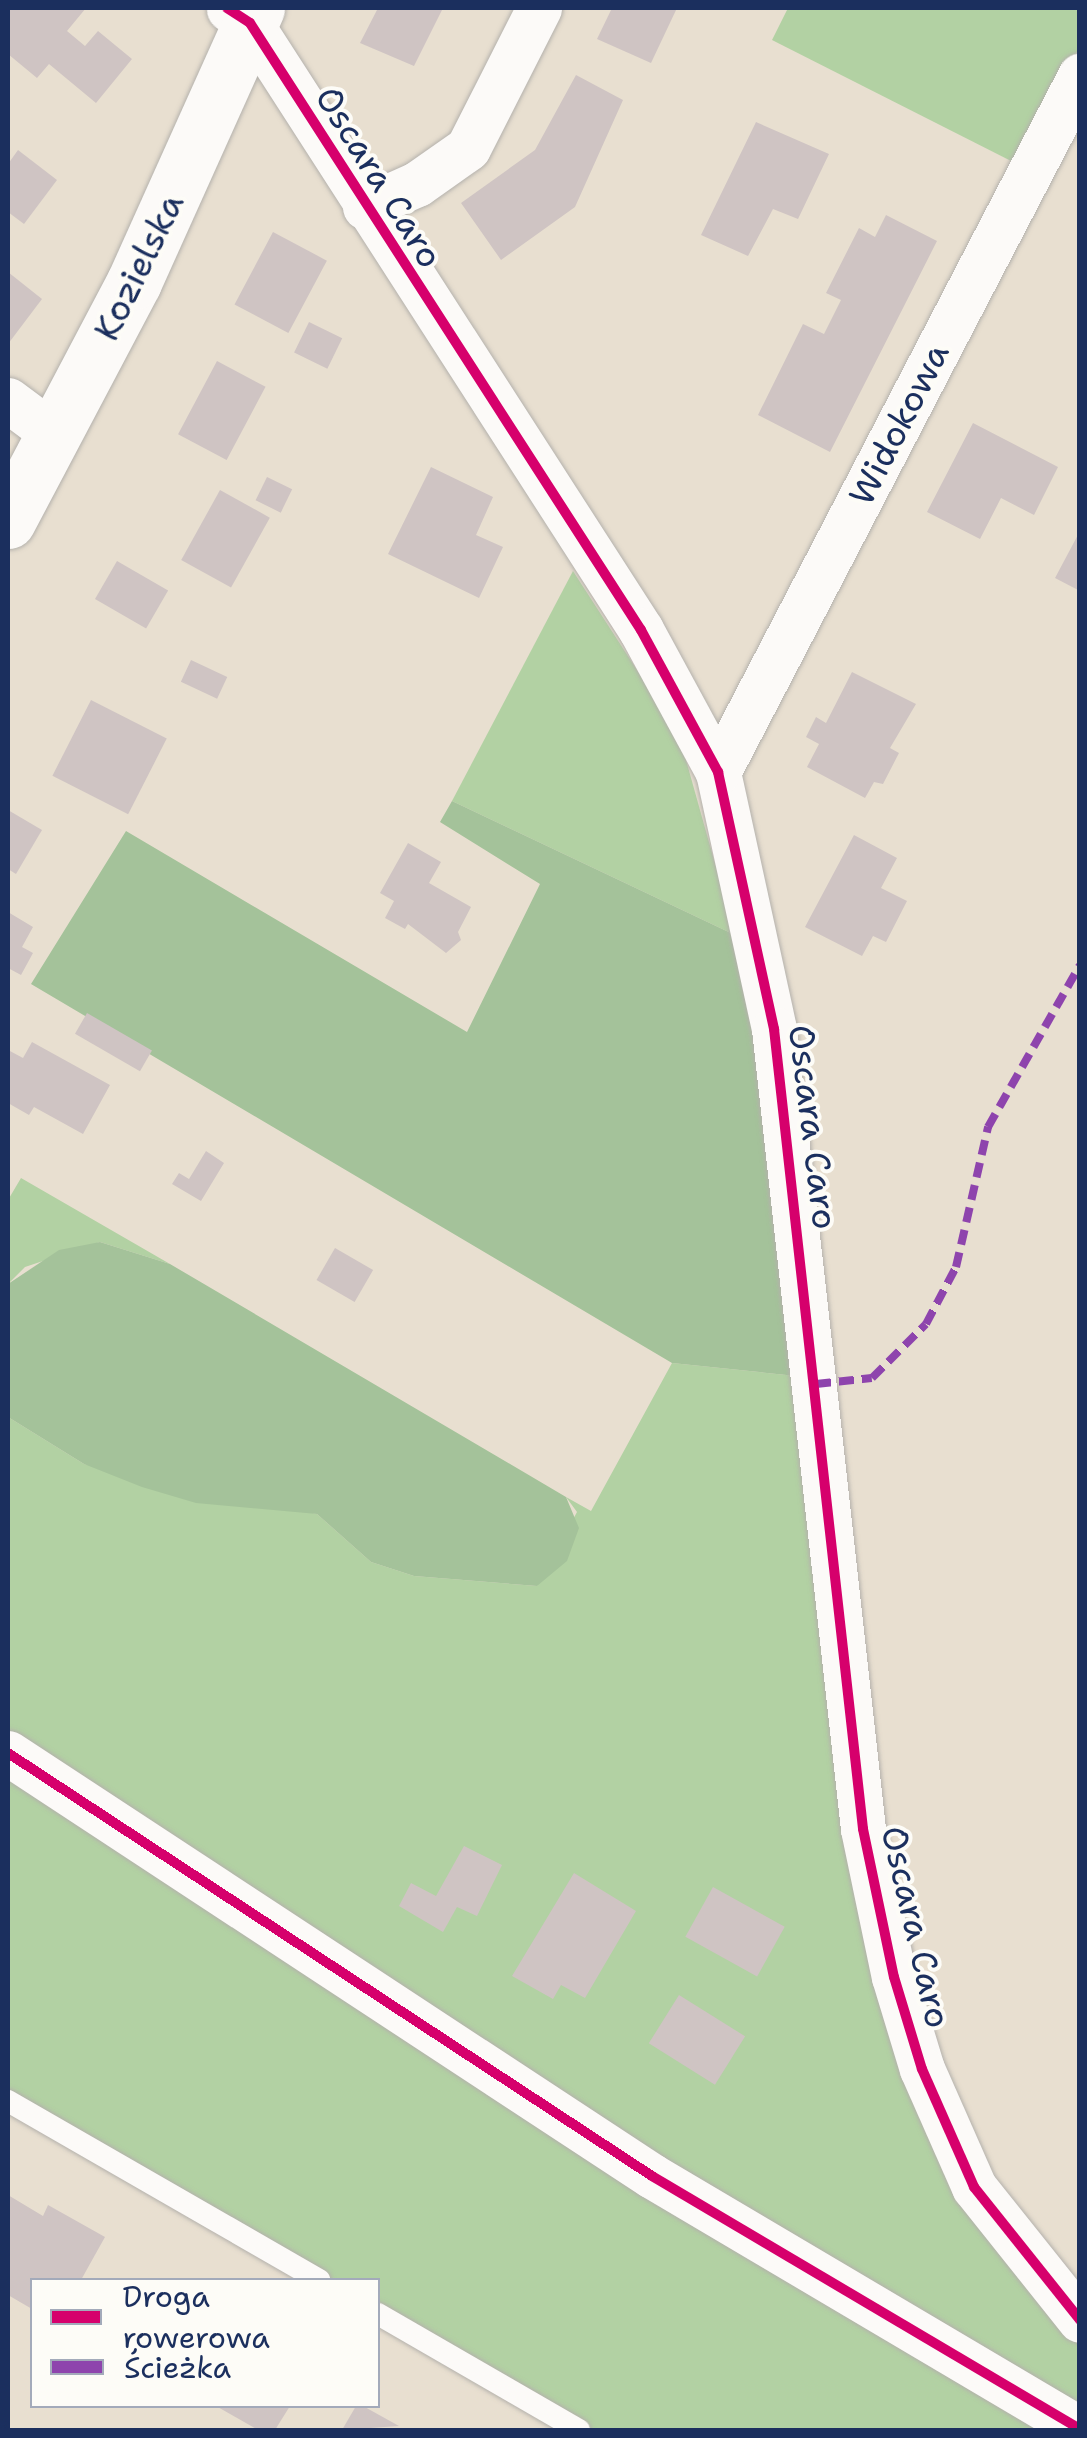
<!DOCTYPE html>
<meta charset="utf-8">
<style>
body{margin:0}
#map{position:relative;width:1087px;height:2438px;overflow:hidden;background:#e8dfd0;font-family:"Shantell Sans",sans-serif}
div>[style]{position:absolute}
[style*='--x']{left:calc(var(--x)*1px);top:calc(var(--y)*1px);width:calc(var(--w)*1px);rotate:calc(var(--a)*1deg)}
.green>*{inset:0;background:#b2d1a3}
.forest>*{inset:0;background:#a4c29a}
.building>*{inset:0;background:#cfc4c3;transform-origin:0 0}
.roads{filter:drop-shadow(0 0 2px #b4b1ac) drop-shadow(0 0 2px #b4b1ac)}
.lane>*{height:22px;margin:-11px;padding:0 11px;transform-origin:11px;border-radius:11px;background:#fcfaf8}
.street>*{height:45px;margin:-22.5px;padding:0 22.5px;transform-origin:22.5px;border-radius:22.5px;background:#fcfaf8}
.secondary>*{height:55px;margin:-27.5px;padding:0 27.5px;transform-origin:27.5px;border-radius:27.5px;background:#fcfaf8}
.quiet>*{height:8px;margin-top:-4px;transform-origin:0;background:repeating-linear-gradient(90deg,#8e44ad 0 15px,transparent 0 23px)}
.cycleway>*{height:10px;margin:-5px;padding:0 5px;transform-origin:5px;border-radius:5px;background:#d6006c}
span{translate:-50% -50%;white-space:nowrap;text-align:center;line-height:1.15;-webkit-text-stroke:8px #fdfcf7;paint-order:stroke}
.street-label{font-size:35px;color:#1b2f5e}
.frame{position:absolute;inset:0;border:10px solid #1b2f5e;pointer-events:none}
.legend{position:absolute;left:30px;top:2278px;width:350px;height:130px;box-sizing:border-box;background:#fdfcf7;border:2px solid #a3aaba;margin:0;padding:12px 18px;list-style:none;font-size:30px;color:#1b2f5e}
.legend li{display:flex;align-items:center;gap:20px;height:50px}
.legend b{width:50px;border:2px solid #a3aaba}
</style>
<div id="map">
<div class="green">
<div style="clip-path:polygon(788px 8px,1079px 8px,1079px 48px,1017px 164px,772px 40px)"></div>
<div style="clip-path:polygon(573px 571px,679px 735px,735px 935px,452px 801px)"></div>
<div style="clip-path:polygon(21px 1178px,170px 1264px,100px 1242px,25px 1267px,8px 1284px,8px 1200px)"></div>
<div style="clip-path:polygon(672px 1363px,806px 1377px,922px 2069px,1079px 2320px,1079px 2430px,579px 2430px,378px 2314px,378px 2280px,319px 2280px,8px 2100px,8px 1417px,84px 1464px,317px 1514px,371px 1562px,414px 1576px,537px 1586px,577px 1512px,566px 1497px,591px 1511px)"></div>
</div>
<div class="forest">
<div style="clip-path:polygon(452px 801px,735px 935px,761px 1044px,806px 1377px,672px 1363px,31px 984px,126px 831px,467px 1032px,540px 884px,440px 822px)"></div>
<div style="clip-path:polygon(100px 1242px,170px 1264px,566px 1497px,579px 1528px,567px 1561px,537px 1586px,414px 1576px,371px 1562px,317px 1514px,196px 1503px,142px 1487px,84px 1464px,8px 1417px,8px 1284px,59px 1250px)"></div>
</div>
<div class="building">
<div style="clip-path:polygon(8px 8px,86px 8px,67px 31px,85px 46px,98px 31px,132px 59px,96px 103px,49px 64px,37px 78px,8px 54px)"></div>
<div style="clip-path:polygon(378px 8px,443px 8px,414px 66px,360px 43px)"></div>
<div style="clip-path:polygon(612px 8px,677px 8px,651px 63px,597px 39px)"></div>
<div style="clip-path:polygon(576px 75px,623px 100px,575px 207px,501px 260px,461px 203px,535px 150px)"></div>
<div style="clip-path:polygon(756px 122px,829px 154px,798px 219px,773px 209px,748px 256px,701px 235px)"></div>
<div style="clip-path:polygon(18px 150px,57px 180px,24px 224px,8px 212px,8px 164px)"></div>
<div style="clip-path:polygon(886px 215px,937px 241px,830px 452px,758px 415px,803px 324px,824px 334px,841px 300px,826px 293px,859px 228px,875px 237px)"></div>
<div style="left:273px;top:232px;width:61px;height:82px;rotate:28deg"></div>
<div style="clip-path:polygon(8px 272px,42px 299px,8px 344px)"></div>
<div style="left:309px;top:322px;width:37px;height:34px;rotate:26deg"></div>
<div style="left:217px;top:361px;width:55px;height:83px;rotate:28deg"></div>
<div style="clip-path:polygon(973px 423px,1058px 467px,1034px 515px,1001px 498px,980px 539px,927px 512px)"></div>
<div style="clip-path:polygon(431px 467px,493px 497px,476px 535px,503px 547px,479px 598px,388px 554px)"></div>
<div style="left:267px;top:477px;width:28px;height:26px;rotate:26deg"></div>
<div style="left:220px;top:490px;width:57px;height:80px;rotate:29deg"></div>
<div style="clip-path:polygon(1080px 531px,1080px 591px,1055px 578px)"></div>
<div style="left:117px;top:561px;width:59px;height:44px;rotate:30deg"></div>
<div style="left:191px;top:660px;width:40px;height:24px;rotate:25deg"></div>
<div style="clip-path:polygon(852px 672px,916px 704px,890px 748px,899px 753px,883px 784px,874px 782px,865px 798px,807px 767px,819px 744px,806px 737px,816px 717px,826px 723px)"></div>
<div style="left:91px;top:700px;width:85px;height:85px;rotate:27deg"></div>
<div style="clip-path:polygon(8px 810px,42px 830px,16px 874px,8px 869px)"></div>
<div style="clip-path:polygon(854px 835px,897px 858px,881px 888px,907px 901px,886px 942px,873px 936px,862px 956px,805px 927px)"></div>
<div style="clip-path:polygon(408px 843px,441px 862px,429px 883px,471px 907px,458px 932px,461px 940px,446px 953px,408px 924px,405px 929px,385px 918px,394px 901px,380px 893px)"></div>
<div style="clip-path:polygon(8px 912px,33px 927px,22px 947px,33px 953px,21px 975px,8px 968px)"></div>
<div style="left:87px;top:1013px;width:75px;height:24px;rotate:30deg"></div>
<div style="clip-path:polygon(32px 1042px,110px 1085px,83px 1134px,34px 1107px,29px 1115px,8px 1103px,8px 1050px,23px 1058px)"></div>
<div style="clip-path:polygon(206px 1151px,224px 1163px,201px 1201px,172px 1184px,179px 1173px,189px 1179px)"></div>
<div style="left:335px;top:1248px;width:44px;height:37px;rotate:30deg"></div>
<div style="clip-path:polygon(464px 1846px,502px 1865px,477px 1916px,457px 1907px,443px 1932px,399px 1906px,411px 1883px,436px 1896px)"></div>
<div style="clip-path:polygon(574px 1873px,636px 1911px,585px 1998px,561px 1985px,553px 1999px,512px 1976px)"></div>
<div style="left:713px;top:1887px;width:82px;height:57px;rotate:29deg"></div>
<div style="left:679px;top:1995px;width:78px;height:57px;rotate:32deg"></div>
<div style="clip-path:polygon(8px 2195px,43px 2216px,48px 2205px,105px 2237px,81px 2280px,32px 2280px,32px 2309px,8px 2295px)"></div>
<div style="clip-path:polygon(216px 2406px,290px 2406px,275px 2430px,258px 2430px)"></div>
<div style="clip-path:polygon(356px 2406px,363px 2406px,399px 2426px,342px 2430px)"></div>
</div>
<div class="roads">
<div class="lane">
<div style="--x:8;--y:2101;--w:359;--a:29.9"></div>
<div style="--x:378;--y:2314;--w:232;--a:30"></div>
</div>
<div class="street">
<div style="--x:229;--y:9;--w:25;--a:34"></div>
<div style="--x:250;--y:23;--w:722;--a:57.21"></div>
<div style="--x:641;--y:630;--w:162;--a:61.5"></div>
<div style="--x:718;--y:772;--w:263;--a:77.7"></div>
<div style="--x:774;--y:1029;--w:805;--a:83.65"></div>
<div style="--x:863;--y:1829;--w:151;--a:78.2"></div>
<div style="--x:894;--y:1977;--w:96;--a:73.1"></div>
<div style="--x:922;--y:2069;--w:129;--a:66.2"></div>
<div style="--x:974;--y:2187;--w:170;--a:51.4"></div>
<div style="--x:365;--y:207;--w:57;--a:-23.9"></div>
<div style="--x:417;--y:184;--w:62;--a:-35.2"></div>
<div style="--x:468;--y:148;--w:157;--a:-63.1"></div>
<div style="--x:8;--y:400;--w:59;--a:36.7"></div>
<div style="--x:718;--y:772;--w:785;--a:-62.52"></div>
<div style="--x:8;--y:1753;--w:770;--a:33.3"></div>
<div style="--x:652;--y:2176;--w:497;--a:30.6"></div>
</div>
<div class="secondary">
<div style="--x:8;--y:521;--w:270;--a:-62.2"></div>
<div style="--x:134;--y:282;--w:300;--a:-65.8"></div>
</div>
</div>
<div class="quiet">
<div style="--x:816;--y:1384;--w:56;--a:-6.1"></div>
<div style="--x:872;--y:1378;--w:76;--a:-45"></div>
<div style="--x:926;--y:1324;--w:64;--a:-62.2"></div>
<div style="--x:956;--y:1267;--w:144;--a:-77.1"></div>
<div style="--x:988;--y:1127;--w:186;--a:-60.4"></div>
</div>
<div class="cycleway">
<div style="--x:227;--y:8;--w:27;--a:33"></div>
<div style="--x:250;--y:23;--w:722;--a:57.21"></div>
<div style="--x:641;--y:630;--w:162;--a:61.5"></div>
<div style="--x:718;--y:772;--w:263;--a:77.7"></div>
<div style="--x:774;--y:1029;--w:805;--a:83.65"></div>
<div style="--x:863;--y:1829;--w:151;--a:78.2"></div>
<div style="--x:894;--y:1977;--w:96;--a:73.1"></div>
<div style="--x:922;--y:2069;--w:129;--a:66.2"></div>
<div style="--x:974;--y:2187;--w:170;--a:51.4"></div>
<div style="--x:8;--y:1753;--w:770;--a:33.3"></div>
<div style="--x:652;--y:2176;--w:497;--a:30.6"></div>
</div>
<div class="street-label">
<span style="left:379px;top:177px;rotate:58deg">Oscara Caro</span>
<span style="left:139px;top:267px;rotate:-64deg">Kozielska</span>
<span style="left:899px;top:424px;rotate:-63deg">Widokowa</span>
<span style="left:813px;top:1127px;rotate:83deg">Oscara Caro</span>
<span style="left:916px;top:1927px;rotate:77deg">Oscara Caro</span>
</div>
<div class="frame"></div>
<ul class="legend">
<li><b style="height:12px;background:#d6006c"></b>Droga rowerowa</li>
<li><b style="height:12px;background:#8e44ad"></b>Ścieżka</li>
</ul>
</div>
